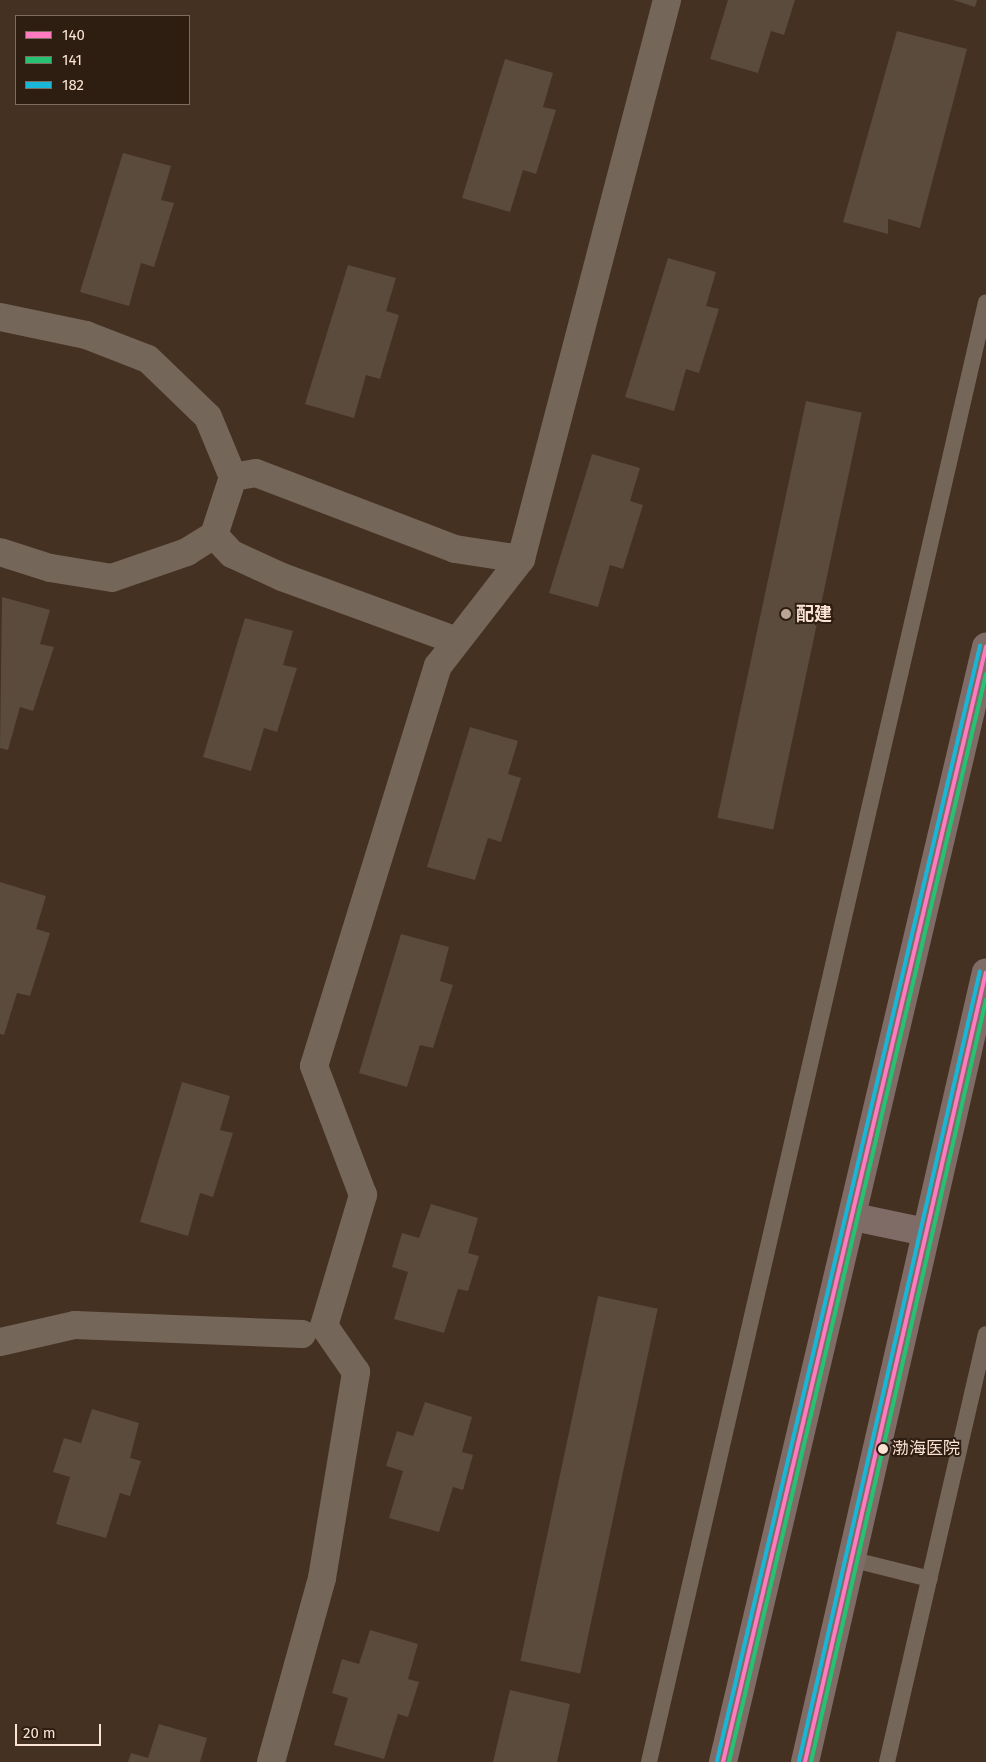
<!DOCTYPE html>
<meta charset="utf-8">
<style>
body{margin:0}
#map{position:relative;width:986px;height:1762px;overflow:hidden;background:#453122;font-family:"Fira Sans","Noto Sans SC",sans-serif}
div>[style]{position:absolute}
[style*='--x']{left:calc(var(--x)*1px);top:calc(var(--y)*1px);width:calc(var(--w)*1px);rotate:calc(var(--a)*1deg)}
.building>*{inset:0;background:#5a4b3c;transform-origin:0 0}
.lane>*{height:16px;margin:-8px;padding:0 8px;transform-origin:8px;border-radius:8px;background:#75665a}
.street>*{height:28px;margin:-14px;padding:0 14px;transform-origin:14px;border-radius:14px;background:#75665a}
.primary>*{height:28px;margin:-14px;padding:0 14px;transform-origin:14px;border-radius:14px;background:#7f6c66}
.bus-1>*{height:4px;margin:-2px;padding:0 2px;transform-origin:2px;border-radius:2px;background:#fe7ac1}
.bus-2>*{height:4px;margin:-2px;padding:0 2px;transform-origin:2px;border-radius:2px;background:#26c172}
.bus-3>*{height:4px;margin:-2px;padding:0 2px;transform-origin:2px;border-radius:2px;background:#1ab6d8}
.dots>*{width:14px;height:14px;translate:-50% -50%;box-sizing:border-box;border:2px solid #2e1d11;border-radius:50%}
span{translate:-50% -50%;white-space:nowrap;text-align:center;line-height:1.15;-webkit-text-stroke:4px #2e1d11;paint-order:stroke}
.bus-label{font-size:17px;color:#fbe3d3}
.left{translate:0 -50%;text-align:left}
.poi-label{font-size:18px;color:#fbe3d3;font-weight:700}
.legend{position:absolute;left:15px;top:15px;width:175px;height:90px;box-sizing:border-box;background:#2e1d11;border:1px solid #806c5f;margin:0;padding:6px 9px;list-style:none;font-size:15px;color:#fbe3d3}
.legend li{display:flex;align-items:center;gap:10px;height:25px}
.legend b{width:25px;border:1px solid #806c5f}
.scale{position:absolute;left:15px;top:1724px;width:86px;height:22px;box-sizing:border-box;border:2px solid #fbe3d3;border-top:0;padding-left:6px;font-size:15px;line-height:18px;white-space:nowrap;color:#fbe3d3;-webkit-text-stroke:4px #2e1d11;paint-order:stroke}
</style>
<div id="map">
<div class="building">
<div style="clip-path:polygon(728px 0,795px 0,784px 35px,771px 31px,758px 73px,710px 59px)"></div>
<div style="clip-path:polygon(953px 0,977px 0,975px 7px)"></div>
<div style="clip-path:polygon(897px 31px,967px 49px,920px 228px,888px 219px,888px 234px,843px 222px)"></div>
<div style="clip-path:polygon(505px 59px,553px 73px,543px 107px,556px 110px,536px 174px,523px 170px,510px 212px,462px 198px)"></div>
<div style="clip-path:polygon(123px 153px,171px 166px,161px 200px,174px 203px,154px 267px,141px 263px,129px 306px,80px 292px)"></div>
<div style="clip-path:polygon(668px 258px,716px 272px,706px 306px,719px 309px,699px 373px,686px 369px,674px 411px,625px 397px)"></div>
<div style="clip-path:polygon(348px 265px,396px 278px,386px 311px,399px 315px,380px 379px,366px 375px,354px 418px,305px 404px)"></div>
<div style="left:806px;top:401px;width:57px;height:426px;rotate:12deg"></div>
<div style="clip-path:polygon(592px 454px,640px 468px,630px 501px,643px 505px,623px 569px,610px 565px,598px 607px,549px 593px)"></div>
<div style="clip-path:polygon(2px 597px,50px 610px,40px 644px,54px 647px,33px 711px,20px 707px,8px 750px,0 748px)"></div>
<div style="clip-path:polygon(245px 618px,293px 631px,283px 665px,297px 668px,277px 732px,264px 728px,251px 771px,203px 757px)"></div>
<div style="clip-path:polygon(470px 727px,518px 741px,508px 774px,521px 778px,501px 842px,488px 838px,475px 880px,427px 867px)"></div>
<div style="clip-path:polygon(0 882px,46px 896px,36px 929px,50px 933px,30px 996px,17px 993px,4px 1035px,0 1034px)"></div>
<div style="clip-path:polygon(401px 934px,449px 947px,440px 981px,453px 985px,433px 1048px,420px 1045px,407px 1087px,359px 1073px)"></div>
<div style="clip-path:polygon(182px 1082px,230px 1096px,220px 1130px,233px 1133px,213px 1197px,200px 1193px,188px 1236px,140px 1222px)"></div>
<div style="clip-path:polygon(431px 1204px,478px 1218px,468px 1253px,479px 1256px,468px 1291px,458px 1289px,444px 1333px,394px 1319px,408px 1272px,392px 1267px,402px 1233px,419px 1238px)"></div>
<div style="left:598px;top:1296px;width:61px;height:373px;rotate:12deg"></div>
<div style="clip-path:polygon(425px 1402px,472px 1417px,462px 1452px,473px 1455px,463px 1490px,453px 1487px,439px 1532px,389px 1518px,403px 1471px,386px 1466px,397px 1431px,413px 1436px)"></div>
<div style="clip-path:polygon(92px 1409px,139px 1423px,130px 1458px,141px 1461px,130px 1496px,120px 1493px,106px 1538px,56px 1524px,70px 1477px,53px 1472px,64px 1438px,81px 1443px)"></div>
<div style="clip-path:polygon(370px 1630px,418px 1644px,408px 1679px,419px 1682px,408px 1717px,398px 1714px,384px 1759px,334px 1745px,348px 1698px,332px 1693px,342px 1659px,359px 1664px)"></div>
<div style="clip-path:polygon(510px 1690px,570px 1704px,557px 1762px,493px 1762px)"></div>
<div style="clip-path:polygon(159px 1724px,207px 1738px,200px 1762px,128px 1762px,131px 1753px,148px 1758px)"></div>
</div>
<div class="lane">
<div style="--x:854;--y:1560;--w:78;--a:14"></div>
<div style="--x:649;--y:1762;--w:1498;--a:-77"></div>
<div style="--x:887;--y:1762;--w:439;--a:-77"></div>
</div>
<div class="street">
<div style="--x:0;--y:317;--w:88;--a:11.8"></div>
<div style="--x:86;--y:335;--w:66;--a:21.2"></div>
<div style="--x:148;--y:359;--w:83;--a:44"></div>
<div style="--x:208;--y:417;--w:65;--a:67.4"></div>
<div style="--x:233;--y:477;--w:61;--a:108.1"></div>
<div style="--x:214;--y:535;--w:32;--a:148"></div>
<div style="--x:187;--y:552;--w:79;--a:160.9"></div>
<div style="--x:112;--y:578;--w:63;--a:-170.8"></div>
<div style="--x:50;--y:568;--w:52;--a:-162.3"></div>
<div style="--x:233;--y:477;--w:23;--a:-10"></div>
<div style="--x:256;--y:473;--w:213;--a:20.9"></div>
<div style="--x:455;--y:549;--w:67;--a:8.6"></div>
<div style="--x:214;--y:535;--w:26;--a:47"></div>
<div style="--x:232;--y:554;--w:55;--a:24.7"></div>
<div style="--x:282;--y:577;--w:186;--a:20.1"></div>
<div style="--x:0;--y:1342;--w:77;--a:-12.8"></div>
<div style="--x:75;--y:1325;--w:227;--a:2.3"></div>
<div style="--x:271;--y:1762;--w:191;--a:-74.5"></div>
<div style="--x:322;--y:1578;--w:209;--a:-80.6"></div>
<div style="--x:356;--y:1372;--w:56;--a:-124.8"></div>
<div style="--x:324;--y:1326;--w:137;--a:-73.4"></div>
<div style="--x:363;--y:1195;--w:138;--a:-110.8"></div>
<div style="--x:314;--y:1066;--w:419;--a:-72.8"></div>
<div style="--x:438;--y:666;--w:135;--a:-52.2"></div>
<div style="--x:521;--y:559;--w:578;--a:-75.36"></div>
</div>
<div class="primary">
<div style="--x:854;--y:1217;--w:73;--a:11.9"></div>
<div style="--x:723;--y:1762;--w:1146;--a:-76.73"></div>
<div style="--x:805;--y:1762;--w:810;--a:-77.1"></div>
</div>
<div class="bus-1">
<div style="--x:723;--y:1762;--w:1146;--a:-76.73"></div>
<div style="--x:805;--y:1762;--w:810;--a:-77.1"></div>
</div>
<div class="bus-2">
<div style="--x:729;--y:1762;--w:1118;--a:-76.71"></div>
<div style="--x:811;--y:1762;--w:782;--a:-77.07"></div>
</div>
<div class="bus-3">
<div style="--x:717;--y:1761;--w:1146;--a:-76.73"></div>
<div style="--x:799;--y:1761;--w:810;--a:-77.1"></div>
</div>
<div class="dots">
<div style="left:786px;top:614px;background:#bba595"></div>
<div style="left:883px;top:1449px;background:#fbe3d3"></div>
</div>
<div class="bus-label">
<span class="left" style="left:892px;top:1449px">渤海医院</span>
</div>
<div class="poi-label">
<span class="left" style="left:796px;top:614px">配建</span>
</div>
<ul class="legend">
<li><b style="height:6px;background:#fe7ac1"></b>140</li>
<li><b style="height:6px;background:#26c172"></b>141</li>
<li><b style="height:6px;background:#1ab6d8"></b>182</li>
</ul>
<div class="scale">20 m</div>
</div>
